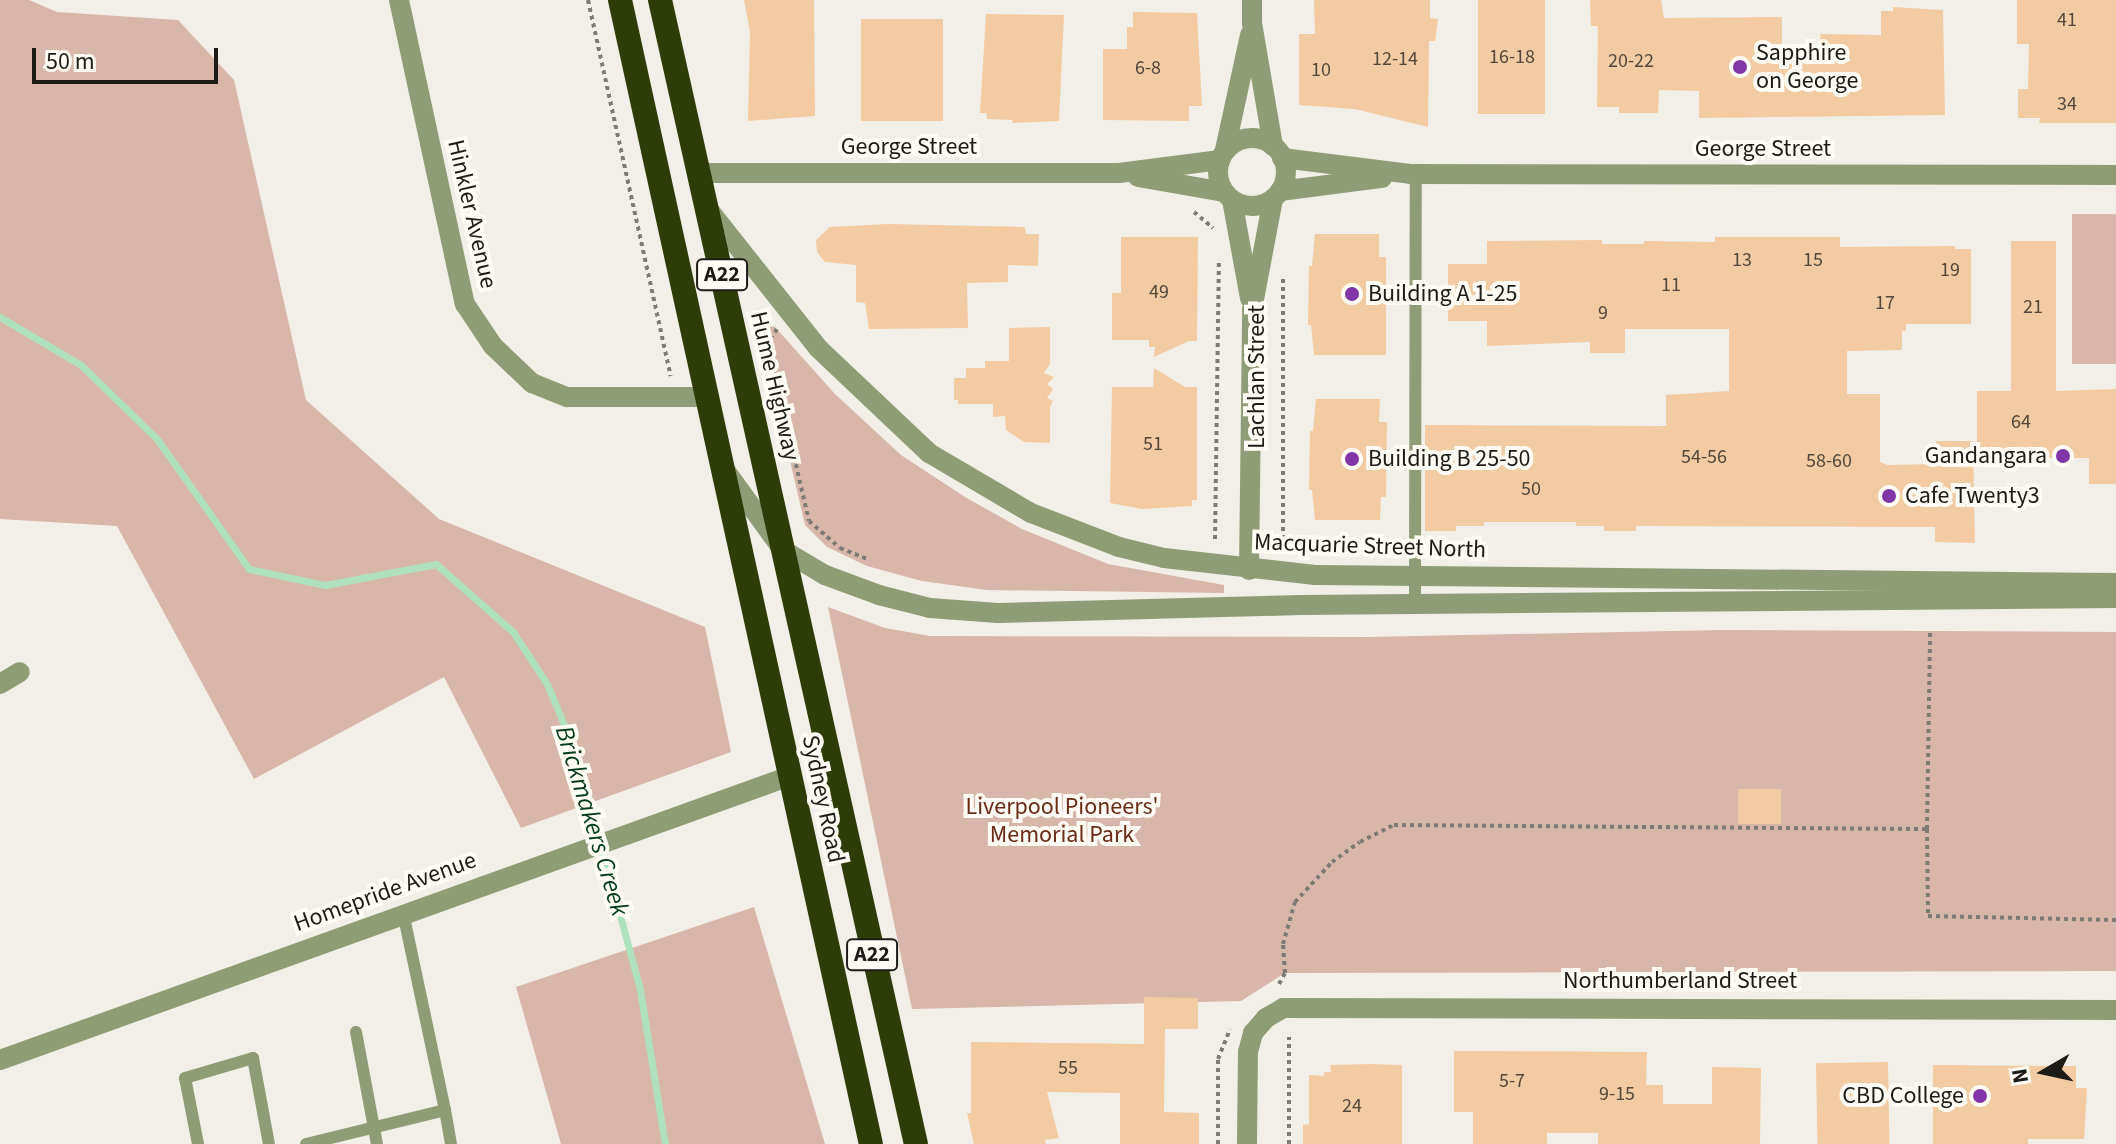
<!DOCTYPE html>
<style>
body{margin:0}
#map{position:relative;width:2116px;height:1144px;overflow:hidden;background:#f1efe7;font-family:"Source Sans 3",sans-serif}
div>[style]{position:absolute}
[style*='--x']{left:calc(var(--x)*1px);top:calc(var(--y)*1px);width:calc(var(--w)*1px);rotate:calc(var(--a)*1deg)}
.green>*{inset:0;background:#d9b6aa;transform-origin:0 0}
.stream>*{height:7px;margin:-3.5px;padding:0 3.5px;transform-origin:3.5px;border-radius:3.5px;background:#b0e1be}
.building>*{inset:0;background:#f3cba2;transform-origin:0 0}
.path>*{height:4px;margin-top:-2px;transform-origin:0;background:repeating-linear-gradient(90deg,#7d7b76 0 4px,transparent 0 8px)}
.lane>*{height:12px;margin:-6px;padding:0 6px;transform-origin:6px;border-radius:6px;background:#8e9d76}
.street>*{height:20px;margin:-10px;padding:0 10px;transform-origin:10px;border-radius:10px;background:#8e9d76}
.street>.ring{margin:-10px;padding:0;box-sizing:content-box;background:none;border:20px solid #8e9d76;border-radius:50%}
.highway>*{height:24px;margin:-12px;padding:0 12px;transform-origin:12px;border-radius:12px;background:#2e3d07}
.dots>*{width:22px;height:22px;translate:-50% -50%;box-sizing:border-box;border:4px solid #fefcf4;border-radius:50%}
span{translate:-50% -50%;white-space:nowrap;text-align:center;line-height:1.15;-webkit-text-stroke:8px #fefcf4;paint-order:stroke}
.number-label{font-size:20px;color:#52473a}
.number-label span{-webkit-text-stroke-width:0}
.shield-label span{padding:2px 6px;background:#fefcf4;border:2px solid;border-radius:6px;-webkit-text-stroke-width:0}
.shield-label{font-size:22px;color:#1c1b18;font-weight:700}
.poi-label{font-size:24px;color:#1c1b18}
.left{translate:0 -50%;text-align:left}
.right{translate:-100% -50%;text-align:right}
.street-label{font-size:24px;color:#1c1b18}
.park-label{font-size:24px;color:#6b2a14}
.water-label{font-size:26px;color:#003a1a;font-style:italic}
.north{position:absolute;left:2004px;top:1032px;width:80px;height:80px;-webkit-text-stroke:6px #fefcf4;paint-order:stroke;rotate:261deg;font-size:22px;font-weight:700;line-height:32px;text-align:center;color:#1c1b18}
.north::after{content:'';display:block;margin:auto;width:28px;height:36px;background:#1c1b18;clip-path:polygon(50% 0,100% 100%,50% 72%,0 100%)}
.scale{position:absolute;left:32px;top:48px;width:186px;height:36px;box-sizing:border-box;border:4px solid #1c1b18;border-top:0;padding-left:10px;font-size:24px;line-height:28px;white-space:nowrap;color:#1c1b18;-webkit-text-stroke:6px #fefcf4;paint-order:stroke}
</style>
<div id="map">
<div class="green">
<div style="clip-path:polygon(0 0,29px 0,57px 12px,178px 20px,234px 80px,306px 400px,439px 519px,705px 627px,731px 752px,521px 828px,444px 677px,254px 779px,117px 526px,0 519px)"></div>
<div style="left:2072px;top:214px;width:44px;height:150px"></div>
<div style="clip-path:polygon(758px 308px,835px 394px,901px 455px,965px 497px,1022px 529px,1108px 564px,1224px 585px,1224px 593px,987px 590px,922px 581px,867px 566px,827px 547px,805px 525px,774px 392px)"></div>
<div style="clip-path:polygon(828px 607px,885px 628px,930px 636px,1367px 637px,1722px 630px,2116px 632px,2116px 971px,1285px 973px,1241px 1001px,912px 1009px)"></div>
<div style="clip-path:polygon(754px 907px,825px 1144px,561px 1144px,516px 987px)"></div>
</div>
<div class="stream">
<div style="--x:0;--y:317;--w:94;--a:30.7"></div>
<div style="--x:81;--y:365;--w:106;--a:44.2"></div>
<div style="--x:157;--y:439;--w:159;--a:54.7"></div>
<div style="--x:249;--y:569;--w:78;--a:11.9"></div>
<div style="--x:325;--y:585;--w:113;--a:-10.7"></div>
<div style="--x:436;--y:564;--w:103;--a:41.4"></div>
<div style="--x:513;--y:632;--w:62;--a:56.8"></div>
<div style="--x:547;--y:684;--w:78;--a:67.4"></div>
<div style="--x:577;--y:756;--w:242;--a:74.9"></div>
<div style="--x:640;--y:990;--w:156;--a:80.8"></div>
</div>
<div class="building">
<div style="clip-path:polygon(744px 0,814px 0,815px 116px,748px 121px,750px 32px)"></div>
<div style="clip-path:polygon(1314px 0,1430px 0,1430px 18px,1438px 19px,1435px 41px,1429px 41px,1428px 127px,1355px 109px,1299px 105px,1299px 34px,1315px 34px)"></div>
<div style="left:1478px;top:0;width:67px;height:114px"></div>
<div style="clip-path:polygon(1590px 0,1661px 0,1664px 18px,1782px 17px,1782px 45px,1821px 47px,1820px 34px,1881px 35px,1881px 11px,1893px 11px,1893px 7px,1943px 10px,1945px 115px,1699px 118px,1699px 91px,1659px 90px,1658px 113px,1619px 113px,1619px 107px,1597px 107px,1598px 26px,1591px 26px)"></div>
<div style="clip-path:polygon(2017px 0,2116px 0,2116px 123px,2039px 123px,2040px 118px,2018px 118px,2018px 89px,2028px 89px,2029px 44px,2017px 44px)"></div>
<div style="clip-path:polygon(1133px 12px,1197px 13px,1202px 106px,1189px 106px,1189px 121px,1103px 120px,1103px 49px,1127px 49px,1127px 27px,1133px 27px)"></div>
<div style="clip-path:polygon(986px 14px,1064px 15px,1059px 121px,1012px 123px,1013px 120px,987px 119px,986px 113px,980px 113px)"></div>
<div style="left:861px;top:19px;width:82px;height:102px"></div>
<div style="clip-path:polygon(887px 224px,1025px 227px,1026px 234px,1039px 234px,1038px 266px,1008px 265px,1008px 282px,967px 283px,968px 328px,869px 329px,865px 303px,856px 302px,856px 265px,825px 262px,817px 252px,816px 240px,830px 227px)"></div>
<div style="clip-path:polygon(1315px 234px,1379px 234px,1379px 257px,1386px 257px,1386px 355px,1314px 355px,1311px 325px,1308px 325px,1309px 266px,1312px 266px)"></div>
<div style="clip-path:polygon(1121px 237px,1198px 237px,1197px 341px,1189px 341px,1154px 357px,1155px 347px,1149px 347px,1149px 340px,1112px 340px,1112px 293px,1121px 293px)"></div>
<div style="clip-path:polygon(1715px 237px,1840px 237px,1840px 247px,1955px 246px,1955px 249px,1971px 249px,1971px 324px,1906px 324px,1906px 331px,1902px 331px,1902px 350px,1847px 351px,1847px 394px,1880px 394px,1880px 462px,1887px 465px,1936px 464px,1936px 441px,1973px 441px,1975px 543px,1935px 542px,1935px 527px,1636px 526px,1636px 531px,1604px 531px,1604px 526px,1576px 526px,1576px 522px,1484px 522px,1484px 526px,1456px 526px,1456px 531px,1425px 531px,1425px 425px,1666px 426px,1666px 395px,1729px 391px,1729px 329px,1625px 329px,1625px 353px,1590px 353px,1590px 342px,1487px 346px,1487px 321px,1448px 321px,1448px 264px,1487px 264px,1487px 241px,1602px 240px,1602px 244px,1644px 244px,1644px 241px,1715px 242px)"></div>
<div style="clip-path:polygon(2011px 241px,2056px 241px,2056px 391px,2116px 389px,2116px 484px,2089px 484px,2089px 458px,1977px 458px,1977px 391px,2011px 391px)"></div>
<div style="clip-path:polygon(1050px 327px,1050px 364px,1044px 373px,1054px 377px,1047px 384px,1053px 389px,1047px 398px,1053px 401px,1050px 407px,1050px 443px,1024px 442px,1006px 430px,1005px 416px,993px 417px,993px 404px,958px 404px,958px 400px,954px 400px,954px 378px,966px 378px,966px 368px,985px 368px,985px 361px,1009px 361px,1009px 328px)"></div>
<div style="clip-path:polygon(1154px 368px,1185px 387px,1197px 387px,1197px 500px,1192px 500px,1192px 506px,1142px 509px,1110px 503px,1112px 387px,1153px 387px)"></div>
<div style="clip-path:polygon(1316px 399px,1380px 399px,1379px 422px,1387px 422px,1386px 497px,1381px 497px,1380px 520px,1315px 520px,1312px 490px,1309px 490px,1310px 431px,1313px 431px)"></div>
<div style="left:1738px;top:789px;width:43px;height:35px"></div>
<div style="clip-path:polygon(1144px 997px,1198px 998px,1198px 1029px,1165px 1029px,1164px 1112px,1199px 1113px,1199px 1144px,1120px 1144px,1120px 1093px,1047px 1092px,1059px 1138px,1045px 1140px,1046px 1144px,974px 1144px,967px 1113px,971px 1113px,971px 1042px,1144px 1044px)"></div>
<div style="clip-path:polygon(1454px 1051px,1647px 1052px,1646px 1085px,1663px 1085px,1663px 1104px,1712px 1104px,1712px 1067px,1761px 1068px,1760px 1144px,1598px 1144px,1598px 1133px,1547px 1133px,1547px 1144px,1473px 1144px,1473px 1112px,1454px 1112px)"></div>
<div style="left:1888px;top:1062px;width:82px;height:72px;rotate:89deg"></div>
<div style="clip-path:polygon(1371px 1064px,1402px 1065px,1402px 1144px,1303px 1144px,1303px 1125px,1309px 1124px,1309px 1075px,1324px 1076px,1324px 1072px,1331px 1072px,1330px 1065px)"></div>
<div style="clip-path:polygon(1933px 1065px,2076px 1066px,2076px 1088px,2087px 1088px,2084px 1139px,2028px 1139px,2028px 1144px,1933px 1144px)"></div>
</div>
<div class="path">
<div style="--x:588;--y:0;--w:385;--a:77.6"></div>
<div style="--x:1194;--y:212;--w:25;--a:40"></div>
<div style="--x:777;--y:329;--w:12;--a:125"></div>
<div style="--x:770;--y:339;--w:24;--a:85"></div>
<div style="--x:772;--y:363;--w:162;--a:76.8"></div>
<div style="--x:809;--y:521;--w:41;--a:41.1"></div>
<div style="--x:840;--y:548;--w:29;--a:22"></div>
<div style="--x:1215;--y:539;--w:277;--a:-89.2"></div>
<div style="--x:1283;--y:547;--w:270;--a:-90"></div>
<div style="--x:1927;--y:829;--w:87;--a:89.3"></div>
<div style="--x:1928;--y:916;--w:188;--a:1.2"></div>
<div style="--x:1279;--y:984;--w:13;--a:-61"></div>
<div style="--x:1285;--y:973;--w:29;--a:-94"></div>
<div style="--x:1283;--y:944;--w:44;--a:-74.1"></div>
<div style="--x:1295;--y:902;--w:54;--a:-47.2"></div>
<div style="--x:1332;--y:862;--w:34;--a:-36"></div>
<div style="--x:1360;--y:842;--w:38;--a:-27"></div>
<div style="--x:1394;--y:825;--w:533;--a:0.43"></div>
<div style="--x:1927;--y:829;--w:199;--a:-89.1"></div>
<div style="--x:1218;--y:1144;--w:85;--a:-90"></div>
<div style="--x:1218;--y:1059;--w:32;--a:-68"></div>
<div style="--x:1289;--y:1144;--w:107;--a:-90"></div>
</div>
<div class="lane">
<div style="--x:1415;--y:604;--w:430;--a:-89.9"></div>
<div style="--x:356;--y:1032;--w:114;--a:79.4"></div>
<div style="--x:445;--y:1110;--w:35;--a:80"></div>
<div style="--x:198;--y:1144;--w:67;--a:-101.1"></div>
<div style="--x:185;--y:1078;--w:71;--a:-16.4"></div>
<div style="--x:253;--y:1058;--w:87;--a:79.5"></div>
<div style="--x:306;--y:1144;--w:143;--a:-13.7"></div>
<div style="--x:445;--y:1110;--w:201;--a:-102"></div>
</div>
<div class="street">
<div style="--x:399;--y:0;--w:311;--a:77.8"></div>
<div style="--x:465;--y:304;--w:50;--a:56.3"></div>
<div style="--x:493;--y:346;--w:54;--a:43.5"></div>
<div style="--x:532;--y:383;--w:38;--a:22"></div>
<div style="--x:567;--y:397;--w:141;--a:0"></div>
<div style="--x:1252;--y:0;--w:23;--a:90"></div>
<div style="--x:1252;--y:23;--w:125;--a:80.3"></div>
<div class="ring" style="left:1218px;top:138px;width:48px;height:48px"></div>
<div style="--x:1225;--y:150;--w:118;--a:-77.7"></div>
<div style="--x:1282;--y:158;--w:129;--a:7.1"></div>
<div style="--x:1410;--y:174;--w:706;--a:0.08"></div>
<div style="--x:699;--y:173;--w:420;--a:0"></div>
<div style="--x:1119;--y:173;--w:102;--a:-7.3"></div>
<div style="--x:1138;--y:177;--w:87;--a:9.9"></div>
<div style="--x:1280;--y:191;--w:103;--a:-7.3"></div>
<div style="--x:1232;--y:200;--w:100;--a:79.6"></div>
<div style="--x:708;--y:209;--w:177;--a:51.6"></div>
<div style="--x:818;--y:348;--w:153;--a:43.4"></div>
<div style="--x:929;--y:453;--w:118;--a:30.5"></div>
<div style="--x:1031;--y:513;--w:94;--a:21.1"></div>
<div style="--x:1119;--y:547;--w:46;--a:13.7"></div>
<div style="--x:1164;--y:558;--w:152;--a:6.4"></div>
<div style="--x:1315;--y:575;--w:801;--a:0.57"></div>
<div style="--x:725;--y:470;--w:99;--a:54.1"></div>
<div style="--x:783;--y:550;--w:49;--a:30.8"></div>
<div style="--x:825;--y:575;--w:58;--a:20.3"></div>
<div style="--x:879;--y:595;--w:53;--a:14.3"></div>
<div style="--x:930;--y:608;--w:68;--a:4.2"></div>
<div style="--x:998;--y:613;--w:302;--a:-1.5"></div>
<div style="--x:1300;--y:605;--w:816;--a:-0.49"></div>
<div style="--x:1249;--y:570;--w:260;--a:-89.3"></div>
<div style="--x:1252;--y:310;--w:113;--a:-79.3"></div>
<div style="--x:0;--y:684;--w:23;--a:-31"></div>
<div style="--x:0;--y:1060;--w:839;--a:-19.77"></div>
<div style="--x:1247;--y:1144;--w:92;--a:-89.4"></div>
<div style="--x:1248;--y:1052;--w:20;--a:-75"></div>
<div style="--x:1253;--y:1033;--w:20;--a:-49"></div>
<div style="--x:1266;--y:1018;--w:20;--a:-30"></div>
<div style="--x:1283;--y:1008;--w:833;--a:0.14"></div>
</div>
<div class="highway">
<div style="--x:620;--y:0;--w:1171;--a:77.63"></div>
<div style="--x:660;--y:0;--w:1172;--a:77.39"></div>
</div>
<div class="dots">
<div style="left:1740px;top:67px;background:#8135a7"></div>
<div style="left:1352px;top:294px;background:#8135a7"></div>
<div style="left:2063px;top:456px;background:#8135a7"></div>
<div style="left:1352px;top:459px;background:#8135a7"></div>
<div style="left:1889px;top:496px;background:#8135a7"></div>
<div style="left:1980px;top:1096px;background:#8135a7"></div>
</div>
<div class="number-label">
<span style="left:2067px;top:20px">41</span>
<span style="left:1512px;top:57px">16-18</span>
<span style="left:1395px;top:59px">12-14</span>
<span style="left:1631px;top:61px">20-22</span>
<span style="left:1148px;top:68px">6-8</span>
<span style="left:1321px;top:70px">10</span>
<span style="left:2067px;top:104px">34</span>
<span style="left:1742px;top:260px">13</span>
<span style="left:1813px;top:260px">15</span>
<span style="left:1950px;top:270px">19</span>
<span style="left:1671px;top:285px">11</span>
<span style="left:1159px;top:292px">49</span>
<span style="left:1885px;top:303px">17</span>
<span style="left:2033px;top:307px">21</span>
<span style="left:1603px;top:313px">9</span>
<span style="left:2021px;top:422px">64</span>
<span style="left:1153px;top:444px">51</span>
<span style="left:1704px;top:457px">54-56</span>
<span style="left:1829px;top:461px">58-60</span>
<span style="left:1531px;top:489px">50</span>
<span style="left:1068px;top:1068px">55</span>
<span style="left:1512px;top:1081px">5-7</span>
<span style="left:1617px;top:1094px">9-15</span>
<span style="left:1352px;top:1106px">24</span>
</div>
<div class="shield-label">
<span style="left:722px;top:275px">A22</span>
<span style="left:872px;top:955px">A22</span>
</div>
<div class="poi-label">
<span class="left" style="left:1756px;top:67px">Sapphire<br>on George</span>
<span class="left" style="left:1368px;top:294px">Building A 1-25</span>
<span class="right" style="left:2047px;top:456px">Gandangara</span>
<span class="left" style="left:1368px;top:459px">Building B 25-50</span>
<span class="left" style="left:1905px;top:496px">Cafe Twenty3</span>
<span class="right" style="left:1964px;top:1096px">CBD College</span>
</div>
<div class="street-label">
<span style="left:909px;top:147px">George Street</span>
<span style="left:1763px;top:149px">George Street</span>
<span style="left:472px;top:214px;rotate:77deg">Hinkler Avenue</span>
<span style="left:1257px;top:377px;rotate:-90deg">Lachlan Street</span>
<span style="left:775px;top:386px;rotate:77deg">Hume Highway</span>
<span style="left:1370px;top:546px;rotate:2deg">Macquarie Street North</span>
<span style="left:823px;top:799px;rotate:78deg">Sydney Road</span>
<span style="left:385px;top:892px;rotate:-20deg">Homepride Avenue</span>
<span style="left:1680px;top:981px">Northumberland Street</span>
</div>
<div class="park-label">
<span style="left:1062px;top:821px">Liverpool Pioneers'<br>Memorial Park</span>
</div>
<div class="water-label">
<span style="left:592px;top:821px;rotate:73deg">Brickmakers Creek</span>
</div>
<div class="north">N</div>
<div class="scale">50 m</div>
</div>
